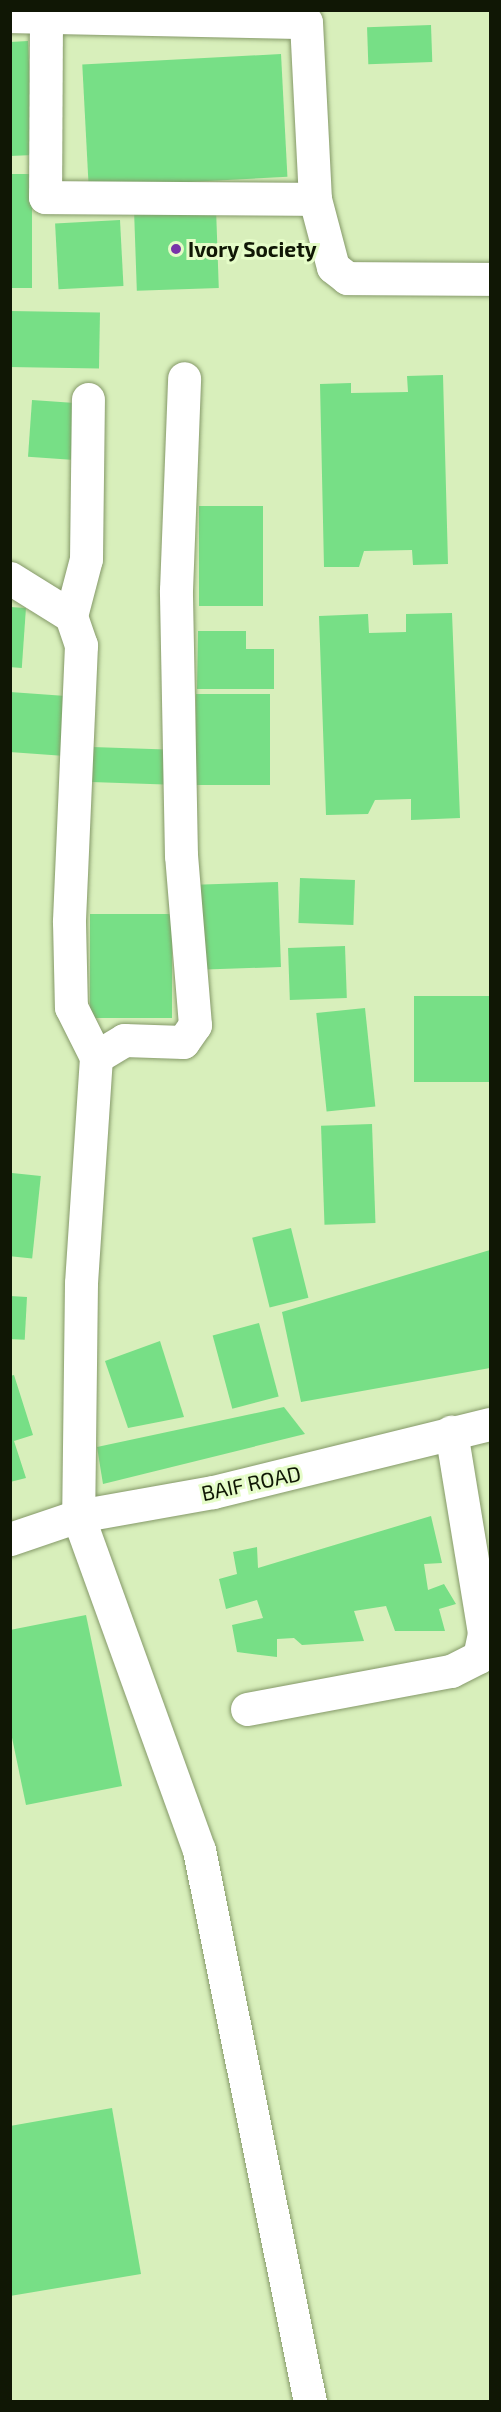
<!DOCTYPE html>
<style>
body{margin:0}
#map{position:relative;width:501px;height:2412px;overflow:hidden;background:#d8efbb;font-family:"Exo 2",sans-serif}
div>[style]{position:absolute}
[style*='--x']{left:calc(var(--x)*1px);top:calc(var(--y)*1px);width:calc(var(--w)*1px);rotate:calc(var(--a)*1deg)}
.building>*{inset:0;background:#77df86;transform-origin:0 0}
.roads{filter:drop-shadow(0 0 2px #859969) drop-shadow(0 0 2px #859969)}
.minor>*{height:33px;margin:-16.5px;padding:0 16.5px;transform-origin:16.5px;border-radius:16.5px;background:#fff}
.dots>*{width:16px;height:16px;translate:-50% -50%;box-sizing:border-box;border:3px solid #e5fcc8;border-radius:50%}
span{translate:-50% -50%;white-space:nowrap;text-align:center;line-height:1.15;-webkit-text-stroke:6px #e5fcc8;paint-order:stroke}
.poi-label{font-size:21px;color:#101705;font-weight:700}
.left{translate:0 -50%;text-align:left}
.street-label{font-size:21px;color:#101705}
.frame{position:absolute;inset:0;border:12px solid #101705;pointer-events:none}
</style>
<div id="map">
<div class="building">
<div style="left:431px;top:25px;width:37px;height:64px;rotate:88deg"></div>
<div style="clip-path:polygon(28px 41px,33px 155px,10px 156px,10px 42px)"></div>
<div style="left:281px;top:54px;width:123px;height:199px;rotate:87deg"></div>
<div style="left:10px;top:174px;width:22px;height:114px"></div>
<div style="left:216px;top:208px;width:80px;height:82px;rotate:88deg"></div>
<div style="left:120px;top:220px;width:66px;height:65px;rotate:87deg"></div>
<div style="left:10px;top:311px;width:90px;height:56px;rotate:1deg"></div>
<div style="clip-path:polygon(443px 375px,448px 564px,413px 565px,412px 550px,364px 551px,359px 567px,324px 567px,320px 384px,351px 383px,351px 393px,408px 392px,407px 376px)"></div>
<div style="left:32px;top:400px;width:43px;height:57px;rotate:4deg"></div>
<div style="left:199px;top:506px;width:64px;height:100px"></div>
<div style="left:10px;top:607px;width:16px;height:60px;rotate:4deg"></div>
<div style="clip-path:polygon(452px 613px,460px 818px,411px 820px,411px 799px,375px 800px,368px 814px,326px 815px,319px 616px,368px 614px,369px 633px,406px 632px,406px 614px)"></div>
<div style="clip-path:polygon(198px 631px,246px 631px,246px 649px,274px 649px,274px 689px,197px 689px)"></div>
<div style="left:10px;top:692px;width:56px;height:60px;rotate:4deg"></div>
<div style="left:196px;top:694px;width:74px;height:91px"></div>
<div style="left:92px;top:747px;width:74px;height:35px;rotate:2deg"></div>
<div style="left:300px;top:878px;width:55px;height:45px;rotate:2deg"></div>
<div style="left:278px;top:882px;width:85px;height:82px;rotate:88deg"></div>
<div style="left:90px;top:914px;width:82px;height:104px"></div>
<div style="left:345px;top:946px;width:52px;height:57px;rotate:88deg"></div>
<div style="left:414px;top:996px;width:76px;height:86px"></div>
<div style="left:365px;top:1008px;width:99px;height:49px;rotate:84deg"></div>
<div style="left:372px;top:1124px;width:99px;height:51px;rotate:88deg"></div>
<div style="left:12px;top:1173px;width:29px;height:83px;rotate:6deg"></div>
<div style="left:291px;top:1228px;width:72px;height:40px;rotate:76deg"></div>
<div style="clip-path:polygon(490px 1250px,490px 1368px,301px 1402px,282px 1312px)"></div>
<div style="left:10px;top:1296px;width:17px;height:43px;rotate:3deg"></div>
<div style="left:259px;top:1323px;width:76px;height:48px;rotate:75deg"></div>
<div style="clip-path:polygon(160px 1341px,184px 1417px,128px 1428px,105px 1361px)"></div>
<div style="clip-path:polygon(14px 1375px,33px 1435px,14px 1441px,26px 1478px,10px 1482px,10px 1376px)"></div>
<div style="clip-path:polygon(284px 1407px,305px 1434px,103px 1484px,97px 1447px)"></div>
<div style="clip-path:polygon(431px 1516px,442px 1563px,424px 1564px,428px 1590px,444px 1584px,456px 1604px,439px 1609px,445px 1631px,395px 1631px,386px 1606px,354px 1611px,364px 1641px,302px 1645px,294px 1638px,277px 1639px,277px 1657px,237px 1652px,232px 1625px,263px 1618px,257px 1600px,226px 1609px,219px 1579px,237px 1574px,233px 1552px,257px 1547px,258px 1568px)"></div>
<div style="clip-path:polygon(86px 1615px,122px 1786px,26px 1805px,10px 1728px,10px 1630px)"></div>
<div style="clip-path:polygon(112px 2108px,141px 2274px,10px 2296px,10px 2126px)"></div>
</div>
<div class="roads">
<div class="minor">
<div style="--x:10;--y:16;--w:296;--a:1.2"></div>
<div style="--x:306;--y:22;--w:177;--a:87.1"></div>
<div style="--x:315;--y:199;--w:70;--a:75.2"></div>
<div style="--x:333;--y:267;--w:18;--a:38"></div>
<div style="--x:347;--y:278;--w:143;--a:0.4"></div>
<div style="--x:46;--y:17;--w:180;--a:90.3"></div>
<div style="--x:45;--y:197;--w:270;--a:0.4"></div>
<div style="--x:10;--y:578;--w:72;--a:31.9"></div>
<div style="--x:71;--y:616;--w:31;--a:71"></div>
<div style="--x:81;--y:645;--w:277;--a:92.5"></div>
<div style="--x:69;--y:922;--w:85;--a:88.7"></div>
<div style="--x:71;--y:1007;--w:56;--a:63.4"></div>
<div style="--x:96;--y:1057;--w:226;--a:93.8"></div>
<div style="--x:81;--y:1283;--w:233;--a:90.7"></div>
<div style="--x:78;--y:1516;--w:355;--a:70.1"></div>
<div style="--x:199;--y:1850;--w:563;--a:78.63"></div>
<div style="--x:71;--y:616;--w:59;--a:-75.3"></div>
<div style="--x:86;--y:559;--w:160;--a:-89.3"></div>
<div style="--x:96;--y:1057;--w:33;--a:-31"></div>
<div style="--x:124;--y:1040;--w:59;--a:1.9"></div>
<div style="--x:183;--y:1042;--w:21;--a:-55"></div>
<div style="--x:195;--y:1025;--w:170;--a:-94.7"></div>
<div style="--x:181;--y:856;--w:266;--a:-91.1"></div>
<div style="--x:176;--y:590;--w:212;--a:-87.8"></div>
<div style="--x:10;--y:1539;--w:72;--a:-18.7"></div>
<div style="--x:78;--y:1516;--w:137;--a:-10.1"></div>
<div style="--x:213;--y:1492;--w:285;--a:-13.8"></div>
<div style="--x:247;--y:1709;--w:208;--a:-10.6"></div>
<div style="--x:451;--y:1671;--w:31;--a:-27"></div>
<div style="--x:479;--y:1657;--w:25;--a:-78"></div>
<div style="--x:484;--y:1633;--w:204;--a:-99.3"></div>
</div>
</div>
<div class="dots">
<div style="left:176px;top:249px;background:#7835a9"></div>
</div>
<div class="poi-label">
<span class="left" style="left:188px;top:249px">Ivory Society</span>
</div>
<div class="street-label">
<span style="left:251px;top:1483px;rotate:-12deg">BAIF ROAD</span>
</div>
<div class="frame"></div>
</div>
